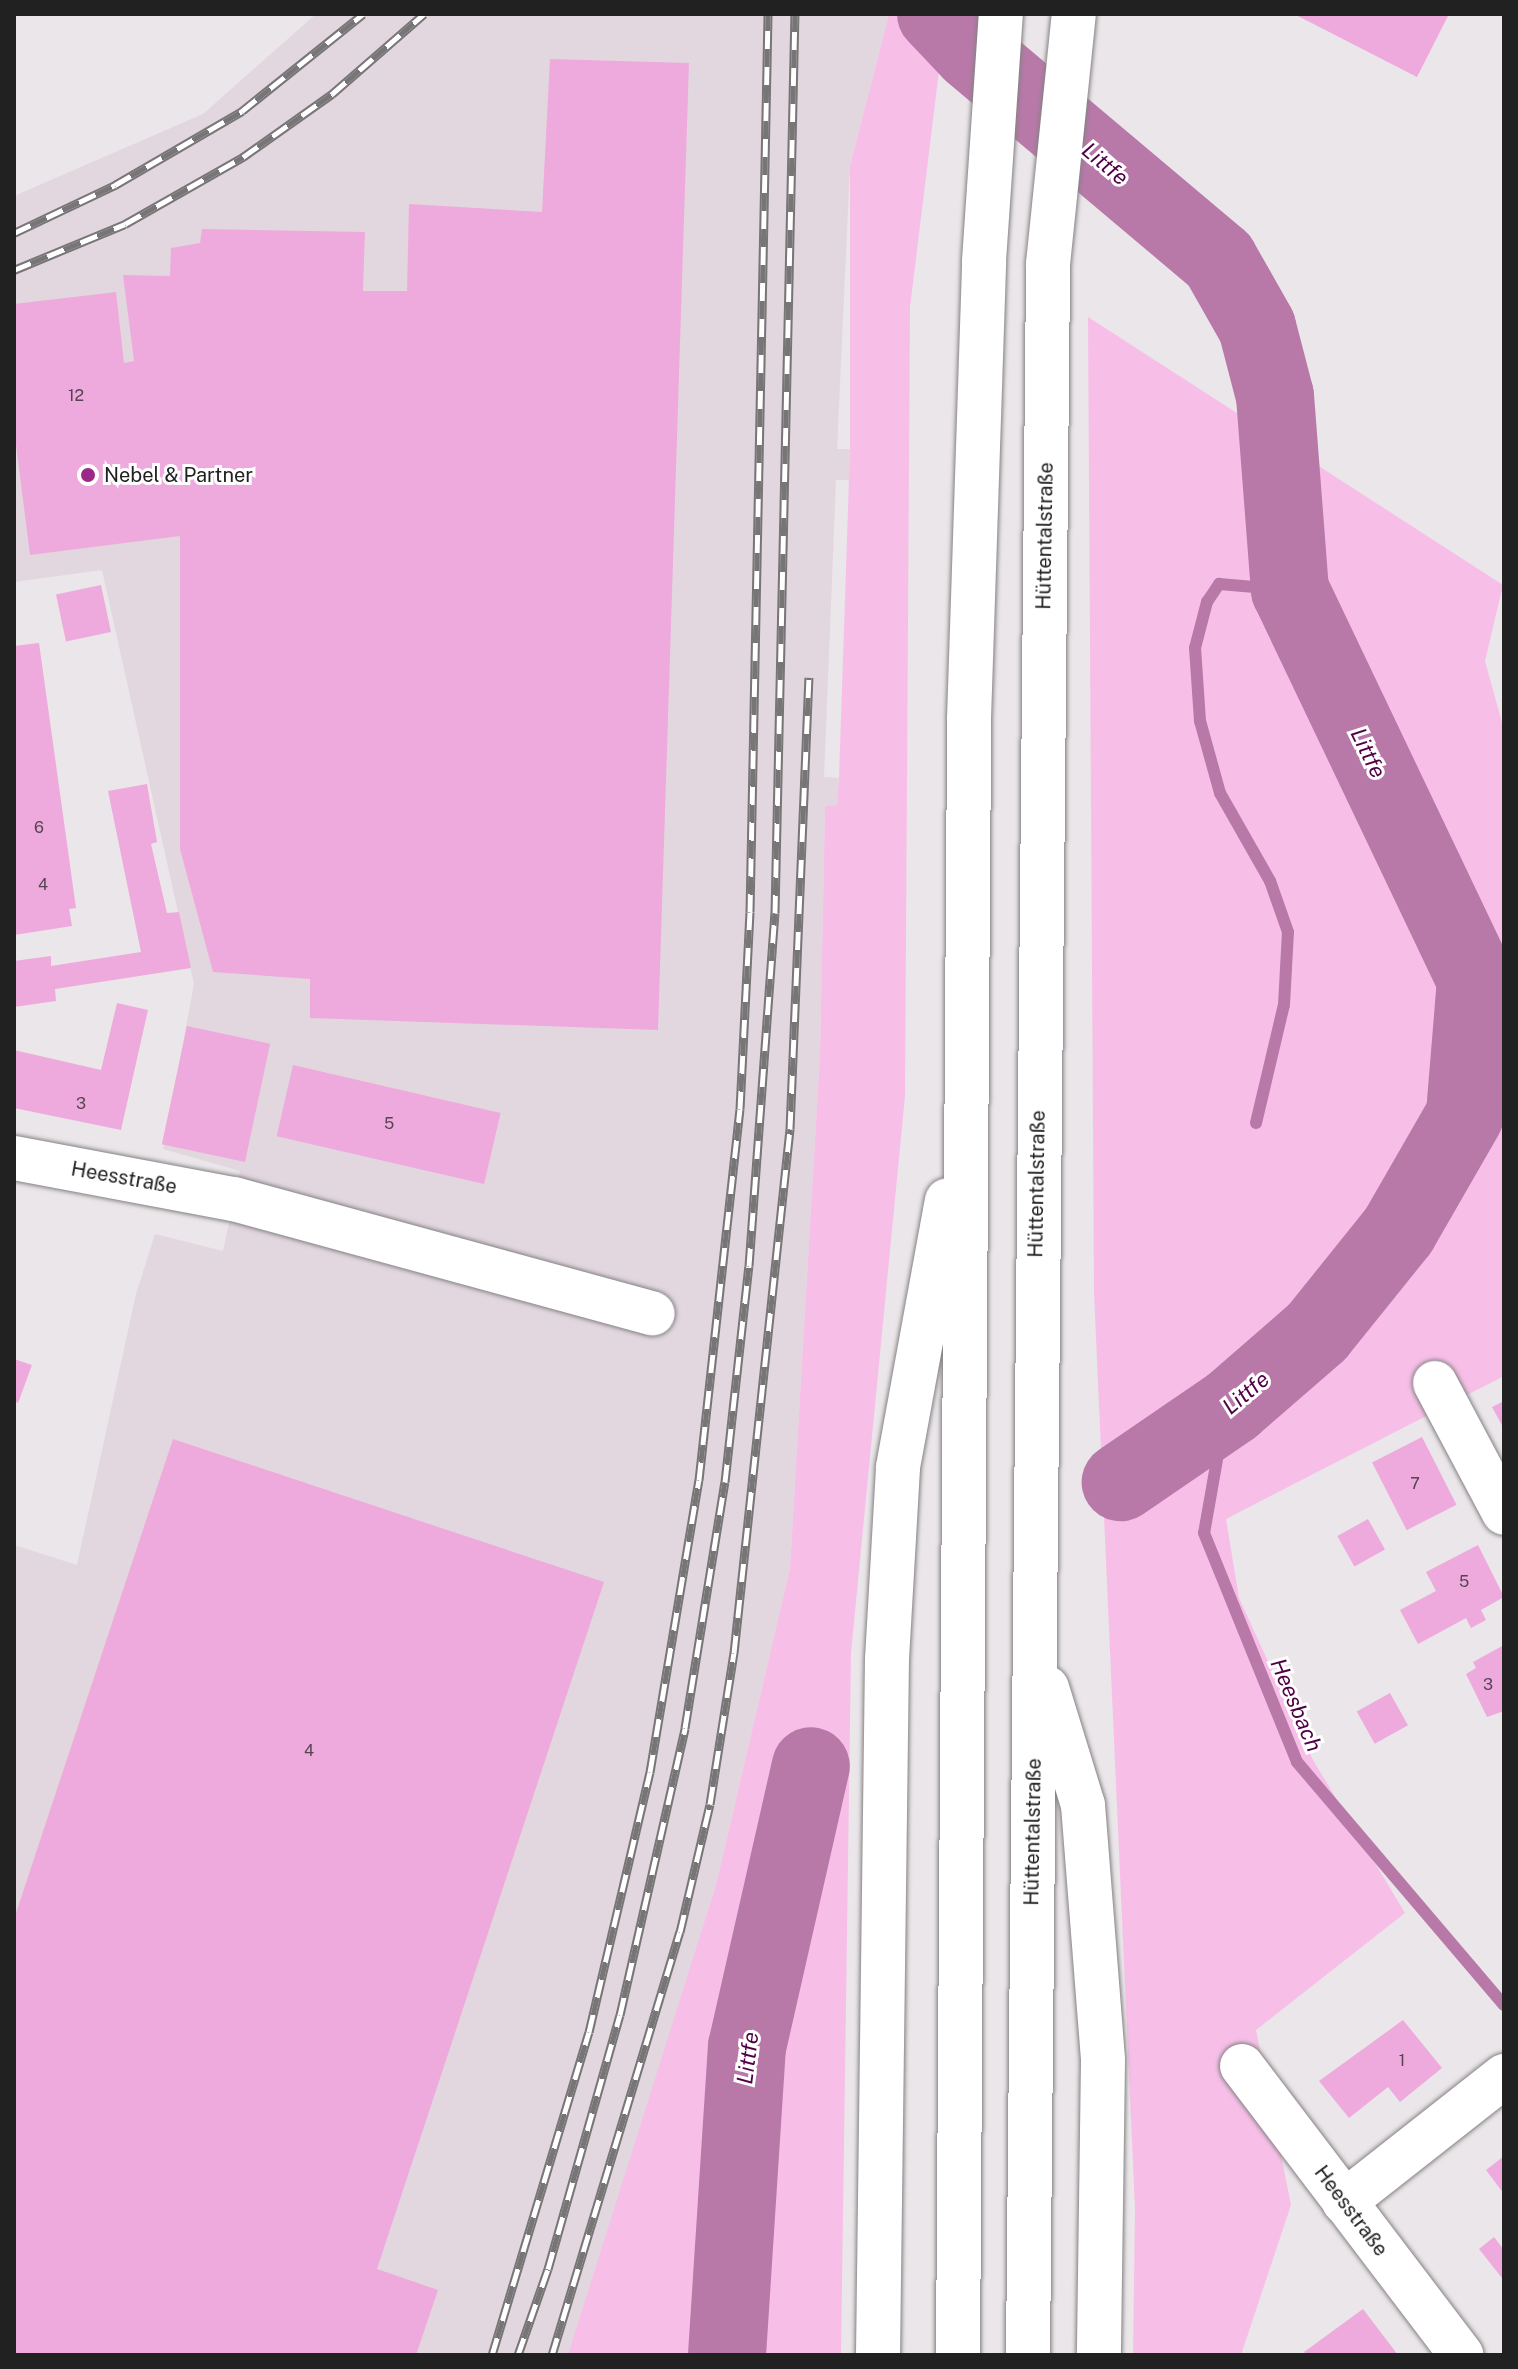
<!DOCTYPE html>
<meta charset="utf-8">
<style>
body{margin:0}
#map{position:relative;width:1518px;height:2369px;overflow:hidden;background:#eae6e9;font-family:"Public Sans",sans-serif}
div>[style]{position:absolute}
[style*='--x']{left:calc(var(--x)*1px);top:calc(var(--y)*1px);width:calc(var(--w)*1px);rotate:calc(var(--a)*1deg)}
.built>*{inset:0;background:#e2d7df}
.green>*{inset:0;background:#f7bfe8}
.stream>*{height:12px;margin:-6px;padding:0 6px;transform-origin:6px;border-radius:6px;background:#b879a9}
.river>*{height:78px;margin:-39px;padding:0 39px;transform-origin:39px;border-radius:39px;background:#b879a9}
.building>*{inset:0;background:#ead;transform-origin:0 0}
.roads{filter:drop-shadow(0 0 2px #858284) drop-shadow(0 0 2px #858284)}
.minor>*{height:44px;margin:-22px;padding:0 22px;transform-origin:22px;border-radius:22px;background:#fff}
.highway>*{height:44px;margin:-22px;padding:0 22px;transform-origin:22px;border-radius:22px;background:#fff}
.rail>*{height:9px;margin-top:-4.5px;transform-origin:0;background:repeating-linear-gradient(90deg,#fff 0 18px,#787577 0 36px);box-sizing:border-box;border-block:2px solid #787577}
.dots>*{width:22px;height:22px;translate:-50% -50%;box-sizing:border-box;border:4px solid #fff;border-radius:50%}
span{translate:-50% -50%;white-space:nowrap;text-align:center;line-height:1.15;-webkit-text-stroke:6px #fff;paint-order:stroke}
.number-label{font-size:16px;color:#554351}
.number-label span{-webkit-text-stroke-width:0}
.poi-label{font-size:20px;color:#222122}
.left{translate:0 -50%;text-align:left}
.street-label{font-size:20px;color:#222122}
.water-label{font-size:22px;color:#500045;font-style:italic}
.frame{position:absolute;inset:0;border:16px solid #222122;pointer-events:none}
</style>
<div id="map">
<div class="built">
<div style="clip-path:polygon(316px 14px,889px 14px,850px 166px,837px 449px,850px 449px,849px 480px,836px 480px,824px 777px,839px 778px,837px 806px,825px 807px,820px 1054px,790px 1568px,716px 1885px,572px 2355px,14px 2355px,14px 1545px,77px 1565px,136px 1294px,155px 1234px,223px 1251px,240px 1171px,163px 1149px,194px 984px,102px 570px,14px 582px,14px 196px,203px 114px)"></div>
</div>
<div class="green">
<div style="clip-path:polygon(889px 14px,946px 14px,910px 307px,905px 1096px,851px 1653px,841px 2355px,568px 2355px,716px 1885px,790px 1568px,820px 1054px,825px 806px,837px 805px,839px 778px,850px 449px,850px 166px)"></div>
<div style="clip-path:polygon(1088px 317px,1503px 585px,1485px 661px,1504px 730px,1504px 1376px,1226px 1519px,1239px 1598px,1313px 1760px,1405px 1913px,1256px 2030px,1291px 2205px,1241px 2355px,1133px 2355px,1135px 2209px,1094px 1293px)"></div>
</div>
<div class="stream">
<div style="--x:1256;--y:1123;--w:121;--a:-76.7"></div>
<div style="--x:1284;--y:1005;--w:73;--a:-86.9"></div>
<div style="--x:1288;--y:932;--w:54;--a:-109.4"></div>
<div style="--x:1270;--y:881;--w:101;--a:-119.6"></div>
<div style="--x:1220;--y:793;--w:75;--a:-105.5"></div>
<div style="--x:1200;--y:721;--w:73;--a:-93.9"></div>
<div style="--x:1195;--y:648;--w:48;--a:-75.4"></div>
<div style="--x:1207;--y:602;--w:22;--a:-56"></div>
<div style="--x:1219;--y:584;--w:71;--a:4.8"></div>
<div style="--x:1232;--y:1406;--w:33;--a:110"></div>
<div style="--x:1221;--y:1437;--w:97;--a:100"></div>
<div style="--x:1204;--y:1533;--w:247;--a:67.9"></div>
<div style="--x:1297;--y:1762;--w:319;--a:49.6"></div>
</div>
<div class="river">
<div style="--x:936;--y:14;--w:52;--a:46.5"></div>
<div style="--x:972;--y:52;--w:323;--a:40.1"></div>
<div style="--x:1219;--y:260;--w:77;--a:60.4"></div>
<div style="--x:1257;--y:327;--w:71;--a:75.4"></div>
<div style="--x:1275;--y:396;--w:195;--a:85.6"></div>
<div style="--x:1290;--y:590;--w:432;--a:64.5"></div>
<div style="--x:1476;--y:980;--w:135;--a:94.7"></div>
<div style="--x:1465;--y:1115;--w:133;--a:119.9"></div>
<div style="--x:1399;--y:1230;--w:131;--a:128.8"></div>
<div style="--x:1317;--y:1332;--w:113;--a:139"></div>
<div style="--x:1232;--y:1406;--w:135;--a:145.6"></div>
<div style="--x:727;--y:2355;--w:309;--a:-86.3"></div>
<div style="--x:747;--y:2047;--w:288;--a:-77.2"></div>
</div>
<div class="building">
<div style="clip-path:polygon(1294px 14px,1449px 14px,1417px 77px)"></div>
<div style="clip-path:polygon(550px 59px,689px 63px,658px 1030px,310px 1018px,310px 979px,213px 972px,180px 849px,180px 536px,30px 555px,14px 429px,14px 304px,116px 292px,124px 363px,134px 361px,123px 275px,170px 276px,171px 248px,200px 243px,202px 229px,365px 232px,363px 291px,407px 291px,409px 204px,542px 212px)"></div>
<div style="left:101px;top:585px;width:48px;height:46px;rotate:78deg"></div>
<div style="clip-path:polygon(39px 643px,76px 908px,69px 909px,72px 926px,14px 935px,14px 646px)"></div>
<div style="clip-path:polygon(147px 784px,157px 842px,151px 844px,167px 913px,179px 912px,191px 968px,55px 989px,56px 1001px,14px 1007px,14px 961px,51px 956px,51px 966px,141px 952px,108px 791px)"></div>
<div style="clip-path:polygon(117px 1003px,148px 1010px,121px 1130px,14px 1108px,14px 1050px,101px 1070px)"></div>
<div style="left:187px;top:1026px;width:85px;height:121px;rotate:12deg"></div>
<div style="left:293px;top:1065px;width:213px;height:73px;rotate:13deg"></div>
<div style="clip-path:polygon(14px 1359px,32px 1365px,18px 1403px,14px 1401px)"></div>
<div style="clip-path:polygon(1504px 1401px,1504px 1429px,1492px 1407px)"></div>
<div style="left:1422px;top:1437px;width:76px;height:56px;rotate:63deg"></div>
<div style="clip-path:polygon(173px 1439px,604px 1582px,377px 2269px,438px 2290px,416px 2355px,14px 2355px,14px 1919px)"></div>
<div style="left:1368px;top:1519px;width:35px;height:35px;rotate:61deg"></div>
<div style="clip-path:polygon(1478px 1545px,1504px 1597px,1481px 1610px,1486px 1620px,1471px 1628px,1466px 1618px,1418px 1644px,1400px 1610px,1436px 1591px,1426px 1572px)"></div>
<div style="clip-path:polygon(1504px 1645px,1504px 1711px,1487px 1717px,1466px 1674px,1476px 1668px,1473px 1662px)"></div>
<div style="left:1390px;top:1693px;width:37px;height:38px;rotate:61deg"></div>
<div style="clip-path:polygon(1403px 2020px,1442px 2068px,1400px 2102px,1388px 2087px,1349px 2118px,1319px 2081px)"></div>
<div style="clip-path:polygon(1504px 2156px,1504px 2194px,1486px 2170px)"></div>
<div style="clip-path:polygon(1494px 2237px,1504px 2250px,1502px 2278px,1479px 2249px)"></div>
<div style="clip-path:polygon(1363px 2309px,1398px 2355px,1307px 2355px,1304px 2352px)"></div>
</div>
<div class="roads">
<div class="minor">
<div style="--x:14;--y:1158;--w:224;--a:10.6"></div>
<div style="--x:234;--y:1199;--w:434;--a:15.3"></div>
<div style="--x:1435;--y:1383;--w:147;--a:62"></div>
<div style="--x:1242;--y:2066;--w:363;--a:52.8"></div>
<div style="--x:1344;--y:2202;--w:204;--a:-38.2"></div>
</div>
<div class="highway">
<div style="--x:1047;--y:1688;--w:122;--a:72.9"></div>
<div style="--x:1083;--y:1805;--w:256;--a:85.5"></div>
<div style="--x:1103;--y:2060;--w:295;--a:90.8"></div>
<div style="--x:878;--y:2355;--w:696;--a:-89.26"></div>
<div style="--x:887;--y:1659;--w:192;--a:-86.7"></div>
<div style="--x:898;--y:1467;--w:271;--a:-79.6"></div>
<div style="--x:958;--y:2355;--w:1636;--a:-89.61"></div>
<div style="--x:969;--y:719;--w:458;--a:-88.1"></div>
<div style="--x:984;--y:261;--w:248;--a:-86.1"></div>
<div style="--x:1028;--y:2355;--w:2091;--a:-89.45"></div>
<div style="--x:1048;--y:264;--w:251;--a:-84.1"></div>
</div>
</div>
<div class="rail">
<div style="--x:14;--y:233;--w:112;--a:-25.4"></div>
<div style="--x:115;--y:185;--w:147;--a:-30.2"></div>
<div style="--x:242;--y:111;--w:155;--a:-38.7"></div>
<div style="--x:14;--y:270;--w:120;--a:-22.5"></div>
<div style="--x:125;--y:224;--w:136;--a:-29.6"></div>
<div style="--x:243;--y:157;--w:109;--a:-35.3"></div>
<div style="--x:332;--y:94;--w:122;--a:-41"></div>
<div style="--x:492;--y:2355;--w:337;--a:-73.3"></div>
<div style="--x:589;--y:2032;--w:267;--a:-76.8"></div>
<div style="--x:650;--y:1772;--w:296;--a:-80.5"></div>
<div style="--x:699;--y:1480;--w:373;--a:-83.7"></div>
<div style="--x:740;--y:1109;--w:197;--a:-87.1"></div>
<div style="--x:750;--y:912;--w:898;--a:-88.85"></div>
<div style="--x:518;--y:2355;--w:91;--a:-70.8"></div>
<div style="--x:548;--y:2269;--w:264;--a:-74.2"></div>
<div style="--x:620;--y:2015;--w:294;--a:-77.2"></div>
<div style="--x:685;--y:1728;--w:249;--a:-80.8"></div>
<div style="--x:725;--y:1482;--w:217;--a:-83.7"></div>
<div style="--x:749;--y:1266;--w:354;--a:-85.8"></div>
<div style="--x:775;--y:913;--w:899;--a:-88.73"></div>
<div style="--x:552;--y:2355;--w:442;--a:-73.2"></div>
<div style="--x:680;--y:1932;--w:131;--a:-76.8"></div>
<div style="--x:710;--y:1804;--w:153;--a:-81"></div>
<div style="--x:734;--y:1653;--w:527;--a:-83.9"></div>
<div style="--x:790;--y:1129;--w:452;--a:-87.6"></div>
</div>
<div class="dots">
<div style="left:88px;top:475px;background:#9a2987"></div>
</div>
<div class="number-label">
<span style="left:76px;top:396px">12</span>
<span style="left:39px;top:828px">6</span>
<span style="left:43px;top:885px">4</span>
<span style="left:81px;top:1104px">3</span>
<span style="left:389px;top:1124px">5</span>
<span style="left:1415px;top:1484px">7</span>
<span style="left:1464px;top:1582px">5</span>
<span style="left:1488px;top:1685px">3</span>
<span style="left:309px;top:1751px">4</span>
<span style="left:1402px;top:2061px">1</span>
</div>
<div class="poi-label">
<span class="left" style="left:104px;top:475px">Nebel &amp; Partner</span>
</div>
<div class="street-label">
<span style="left:1045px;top:536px;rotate:-89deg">Hüttentalstraße</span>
<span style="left:124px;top:1178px;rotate:10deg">Heesstraße</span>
<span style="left:1037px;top:1184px;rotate:-89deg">Hüttentalstraße</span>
<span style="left:1033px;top:1832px;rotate:-89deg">Hüttentalstraße</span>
<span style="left:1351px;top:2211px;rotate:53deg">Heesstraße</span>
</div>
<div class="water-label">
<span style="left:1105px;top:164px;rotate:40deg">Littfe</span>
<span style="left:1368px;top:753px;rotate:64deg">Littfe</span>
<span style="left:1246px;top:1393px;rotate:-40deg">Littfe</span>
<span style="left:1296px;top:1705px;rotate:67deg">Heesbach</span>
<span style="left:748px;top:2058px;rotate:-83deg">Littfe</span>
</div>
<div class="frame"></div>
</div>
